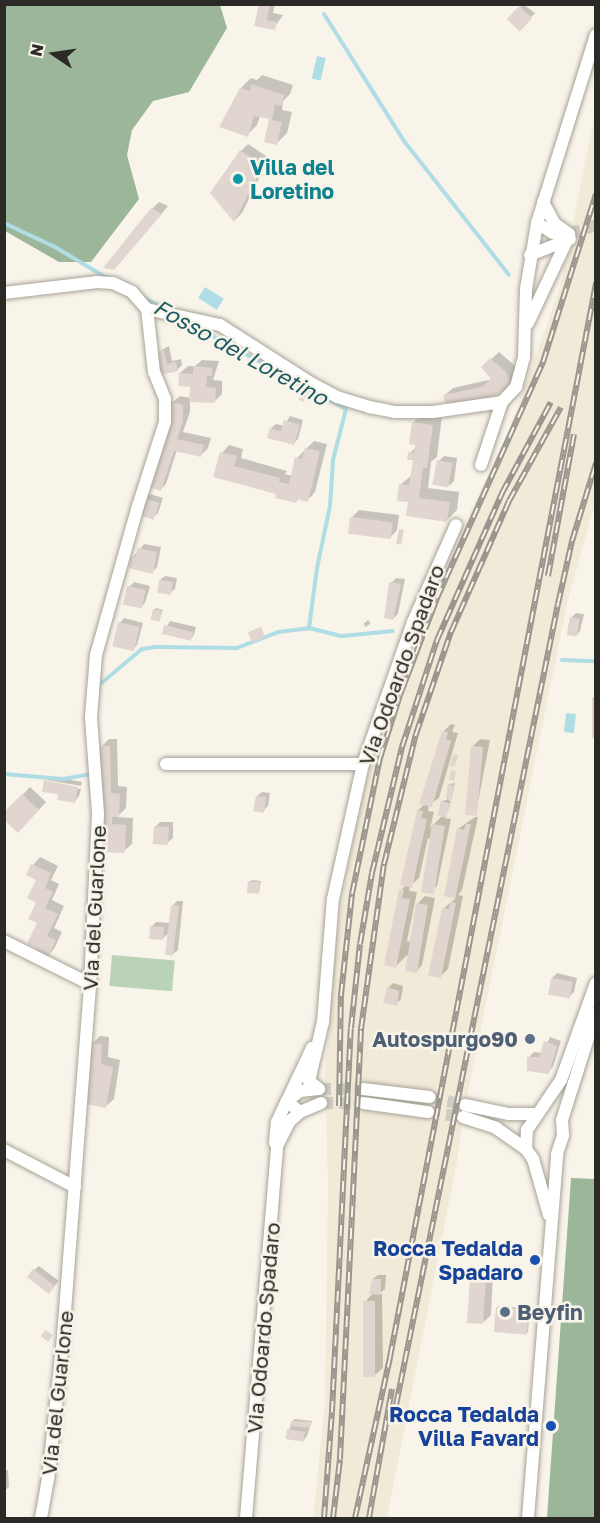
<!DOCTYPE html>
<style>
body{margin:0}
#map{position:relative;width:600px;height:1523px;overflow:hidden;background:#f9f4e9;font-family:"Golos Text",sans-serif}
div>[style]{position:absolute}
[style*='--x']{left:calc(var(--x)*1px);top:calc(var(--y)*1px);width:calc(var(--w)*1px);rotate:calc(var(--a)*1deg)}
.built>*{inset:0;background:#f2ead8}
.green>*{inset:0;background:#bad2b8;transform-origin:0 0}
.forest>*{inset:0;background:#9cb69a}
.water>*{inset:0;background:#aedde5;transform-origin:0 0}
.shadow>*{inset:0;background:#0003;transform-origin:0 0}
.stream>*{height:4px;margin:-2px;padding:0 2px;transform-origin:2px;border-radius:2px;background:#aedde5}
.building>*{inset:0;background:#e1d6cf;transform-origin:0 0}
.minor-tunnel>*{height:12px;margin-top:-6px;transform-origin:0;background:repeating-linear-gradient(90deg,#d0ccc2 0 12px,transparent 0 18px)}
.roads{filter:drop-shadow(0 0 2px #a7a298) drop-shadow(0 0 2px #a7a298)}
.minor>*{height:12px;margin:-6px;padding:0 6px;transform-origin:6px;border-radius:6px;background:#fff}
.rail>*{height:6px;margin-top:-3px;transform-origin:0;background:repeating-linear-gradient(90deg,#f9f4e9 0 11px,#9a968e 0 22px);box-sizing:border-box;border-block:2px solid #9a968e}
.dots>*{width:16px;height:16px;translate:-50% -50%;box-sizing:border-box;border:3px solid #f9f4e9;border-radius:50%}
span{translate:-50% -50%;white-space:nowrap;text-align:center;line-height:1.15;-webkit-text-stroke:5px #f9f4e9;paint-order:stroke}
.culture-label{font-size:21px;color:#0d838f;font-weight:700}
.left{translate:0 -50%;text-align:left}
.street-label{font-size:21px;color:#2c2a26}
.service-label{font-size:21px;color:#4e5e75;font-weight:700}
.right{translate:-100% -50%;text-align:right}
.transit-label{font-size:21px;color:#164399;font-weight:700}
.water-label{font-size:22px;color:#1c5a64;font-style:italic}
.frame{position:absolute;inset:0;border:6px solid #2c2a26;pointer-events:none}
.north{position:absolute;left:24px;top:24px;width:60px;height:60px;-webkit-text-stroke:4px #f9f4e9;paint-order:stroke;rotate:283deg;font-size:16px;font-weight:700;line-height:24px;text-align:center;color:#2c2a26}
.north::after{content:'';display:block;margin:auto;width:21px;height:27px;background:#2c2a26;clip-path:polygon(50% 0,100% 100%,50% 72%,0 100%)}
</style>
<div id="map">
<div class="built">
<div style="clip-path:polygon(595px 113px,595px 503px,567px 604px,463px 1117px,457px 1161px,387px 1518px,313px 1518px,325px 1402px,328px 1184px,325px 1071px,337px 938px,345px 884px,366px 782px,383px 724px,412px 647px,457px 539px,507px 435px,560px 288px)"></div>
</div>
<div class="green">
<div style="left:112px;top:955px;width:63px;height:31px;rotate:5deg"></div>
</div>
<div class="forest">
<div style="clip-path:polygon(5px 4px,220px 5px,227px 28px,189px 92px,153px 101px,132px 130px,127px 155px,139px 199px,91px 262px,59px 262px,5px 231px)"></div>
<div style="clip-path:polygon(571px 1178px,595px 1179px,595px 1518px,547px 1518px)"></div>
</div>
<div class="water">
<div style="left:317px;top:56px;width:9px;height:23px;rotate:13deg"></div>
<div style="left:205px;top:287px;width:22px;height:13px;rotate:32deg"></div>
<div style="left:566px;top:713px;width:10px;height:19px;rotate:6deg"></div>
</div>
<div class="shadow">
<div style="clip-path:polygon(261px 4px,275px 4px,273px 13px,283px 15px,274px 28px,256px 25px)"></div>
<div style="clip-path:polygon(523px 4px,535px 13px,520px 29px,510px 19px)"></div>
<div style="clip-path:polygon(262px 75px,293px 85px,290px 94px,283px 101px,282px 110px,292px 112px,287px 133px,277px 143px,270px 118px,260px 116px,257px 125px,247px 135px,241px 88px,251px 78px,257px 80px)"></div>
<div style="clip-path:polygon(248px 144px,269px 158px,242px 213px,235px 220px,241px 151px)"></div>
<div style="clip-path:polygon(159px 202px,168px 206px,121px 261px,152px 209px)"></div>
<div style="clip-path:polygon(169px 346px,172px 361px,181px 359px,182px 365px,177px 370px,162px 373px,158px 352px)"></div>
<div style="clip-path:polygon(499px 352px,514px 365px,519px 378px,511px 385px,445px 395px,453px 388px,493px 379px,483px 367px)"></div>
<div style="clip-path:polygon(202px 360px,219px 361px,213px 380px,222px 381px,222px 394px,214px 402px,190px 400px,190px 412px,183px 432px,211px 438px,208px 448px,201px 455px,177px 450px,166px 484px,161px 489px,172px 403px,180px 396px,191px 398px,191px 386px,180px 373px,188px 366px,195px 366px)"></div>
<div style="clip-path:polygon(423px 412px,442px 415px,437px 457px,431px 462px,428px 488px,459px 492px,457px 510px,447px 520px,409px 501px,400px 485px,412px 475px,414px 459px,410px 453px,417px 446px,413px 423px)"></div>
<div style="clip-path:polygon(290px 416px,303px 420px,298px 439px,293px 444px,271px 428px,276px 424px,284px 426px)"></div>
<div style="clip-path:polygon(314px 441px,327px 444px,315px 492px,308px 500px,299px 498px,296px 502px,277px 493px,215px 476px,222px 453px,229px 445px,243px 449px,241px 458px,287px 471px,285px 474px,292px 476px,297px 458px)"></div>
<div style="clip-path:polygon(444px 456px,457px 458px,454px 481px,449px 486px,439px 461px)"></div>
<div style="clip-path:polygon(150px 494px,163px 498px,158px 513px,153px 518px,146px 499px)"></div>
<div style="clip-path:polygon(359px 510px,399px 515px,397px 530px,390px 538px,352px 517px)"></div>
<div style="clip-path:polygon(144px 544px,161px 547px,157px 567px,152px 572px,133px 557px)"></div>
<div style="clip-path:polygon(165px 576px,177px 578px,175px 589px,170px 593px,160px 580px)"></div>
<div style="clip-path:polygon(396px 578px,405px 579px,398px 614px,393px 619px,391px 583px)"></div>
<div style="clip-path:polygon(134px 582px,150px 586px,145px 603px,140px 608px,129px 587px)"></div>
<div style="clip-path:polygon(156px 608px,163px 610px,159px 621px,154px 610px)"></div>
<div style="clip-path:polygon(576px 613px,584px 614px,580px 631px,576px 636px,571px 618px)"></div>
<div style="clip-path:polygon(124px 618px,143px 623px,137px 645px,132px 650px,120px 623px)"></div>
<div style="clip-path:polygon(369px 620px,370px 624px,365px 627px,364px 623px)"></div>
<div style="clip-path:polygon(170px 621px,196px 627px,194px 635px,190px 640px,163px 633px)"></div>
<div style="clip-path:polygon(451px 724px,455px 725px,452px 732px,458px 733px,439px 798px,429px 805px,428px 811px,434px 812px,430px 828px,443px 815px,442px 801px,447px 800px,450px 784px,455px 783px,452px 797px,448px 800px,451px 801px,447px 814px,444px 818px,451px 819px,437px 886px,430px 893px,431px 839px,428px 838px,419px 878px,410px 886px,409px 891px,417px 892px,407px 941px,410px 942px,418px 903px,425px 896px,435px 898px,422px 965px,415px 973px,407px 955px,396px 966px,401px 890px,406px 885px,418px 810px,425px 804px,444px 731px)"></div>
<div style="clip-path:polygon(109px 739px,117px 739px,118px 786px,127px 787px,126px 808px,117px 817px,133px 818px,132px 844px,124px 851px,101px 850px,101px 747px)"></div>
<div style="clip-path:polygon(480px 739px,490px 740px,477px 807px,470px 815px,472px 747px)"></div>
<div style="clip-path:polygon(50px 776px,82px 782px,81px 786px,47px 780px)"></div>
<div style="clip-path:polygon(47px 780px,47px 783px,81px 789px,79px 796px,75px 801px,59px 798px,60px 793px,43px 790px)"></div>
<div style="left:30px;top:787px;width:22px;height:37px;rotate:43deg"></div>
<div style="clip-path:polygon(262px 792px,270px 793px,268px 806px,263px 811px,257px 796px)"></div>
<div style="clip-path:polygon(475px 817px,478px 817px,462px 890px,458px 895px,463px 896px,448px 969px,441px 976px,443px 909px,456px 898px,445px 895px,458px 829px)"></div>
<div style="clip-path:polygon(160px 822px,173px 822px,173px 838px,168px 842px,155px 827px)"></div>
<div style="clip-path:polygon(40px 857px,58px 866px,51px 880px,59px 884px,52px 900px,64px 906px,54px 928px,62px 932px,54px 949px,47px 957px,39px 947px,38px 879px,33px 865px)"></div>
<div style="clip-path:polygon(252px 880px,261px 881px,259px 892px,250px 882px)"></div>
<div style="clip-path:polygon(177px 901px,183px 901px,178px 950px,173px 954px,170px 932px,162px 939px,151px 927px,156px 922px,171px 923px,172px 906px)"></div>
<div style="clip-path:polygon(557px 973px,577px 978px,574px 992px,569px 997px,552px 978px)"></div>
<div style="clip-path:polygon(393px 983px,403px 986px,401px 999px,396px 1004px,388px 988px)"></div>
<div style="clip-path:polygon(100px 1036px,109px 1037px,108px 1057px,120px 1060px,114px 1099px,106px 1106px,92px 1044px)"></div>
<div style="clip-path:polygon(550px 1037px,561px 1041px,553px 1067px,548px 1072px,529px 1057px,534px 1052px,542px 1053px)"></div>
<div style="clip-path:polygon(39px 1266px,59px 1281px,49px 1292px,34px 1270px)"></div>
<div style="clip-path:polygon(479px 1272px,493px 1273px,491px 1315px,484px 1322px,471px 1280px)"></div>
<div style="clip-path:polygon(378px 1275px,386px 1275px,385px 1289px,379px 1294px,382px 1294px,383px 1368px,375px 1375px,365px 1302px,373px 1293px,373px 1279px)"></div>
<div style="clip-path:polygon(499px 1306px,530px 1309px,528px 1332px,526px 1334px,497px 1308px)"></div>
<div style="clip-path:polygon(294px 1419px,312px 1421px,307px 1436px,303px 1441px,289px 1430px)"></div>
<div style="clip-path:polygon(4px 1470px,8px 1470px,9px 1487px,4px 1491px)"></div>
</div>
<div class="stream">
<div style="--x:324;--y:14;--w:150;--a:57.8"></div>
<div style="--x:404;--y:141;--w:170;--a:51.9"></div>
<div style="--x:4;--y:223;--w:56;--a:25.2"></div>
<div style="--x:55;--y:247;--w:63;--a:30.7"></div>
<div style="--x:145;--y:298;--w:16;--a:30"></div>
<div style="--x:189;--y:323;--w:179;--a:28.7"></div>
<div style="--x:346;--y:409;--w:53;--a:104.3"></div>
<div style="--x:333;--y:460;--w:46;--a:93.7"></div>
<div style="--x:330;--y:506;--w:63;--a:101.8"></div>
<div style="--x:317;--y:568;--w:61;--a:97.6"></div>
<div style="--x:562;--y:660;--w:34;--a:2"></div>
<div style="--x:98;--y:689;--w:4;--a:-76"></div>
<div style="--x:99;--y:685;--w:56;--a:-39.9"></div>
<div style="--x:142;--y:649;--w:14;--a:-8"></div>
<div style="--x:156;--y:647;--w:81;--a:0.7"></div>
<div style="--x:237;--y:648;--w:44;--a:-21.3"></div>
<div style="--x:278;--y:632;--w:31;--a:-7"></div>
<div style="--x:309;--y:628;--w:34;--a:14"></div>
<div style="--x:342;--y:636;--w:51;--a:-5.6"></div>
<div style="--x:4;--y:774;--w:59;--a:4.8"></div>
<div style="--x:63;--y:779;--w:28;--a:-10"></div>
</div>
<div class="building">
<div style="clip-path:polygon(259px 4px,270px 4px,267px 20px,277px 22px,275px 30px,254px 26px)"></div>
<div style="left:519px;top:6px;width:18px;height:18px;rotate:43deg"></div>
<div style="clip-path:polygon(251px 84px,284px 95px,281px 106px,275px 104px,272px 120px,282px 122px,277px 145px,264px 142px,269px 119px,254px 116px,248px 137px,219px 127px,240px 88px,250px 91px)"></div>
<div style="clip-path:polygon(240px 150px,263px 166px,234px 222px,210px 193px)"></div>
<div style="clip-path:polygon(151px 208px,162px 214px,114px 270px,103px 268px)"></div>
<div style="clip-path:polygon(164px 350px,167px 364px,176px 362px,178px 371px,161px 375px,156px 352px)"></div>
<div style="clip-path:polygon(490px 358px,506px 372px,512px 386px,484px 402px,447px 409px,443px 395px,482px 387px,491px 379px,481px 367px)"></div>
<div style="clip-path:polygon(193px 366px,212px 368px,212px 376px,207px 376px,206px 387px,216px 388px,215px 403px,189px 402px,190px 387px,178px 386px,179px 373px,193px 374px)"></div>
<div style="clip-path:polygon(300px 387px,309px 391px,304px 402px,299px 400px)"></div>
<div style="clip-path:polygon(171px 402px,183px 405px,183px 421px,177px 439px,204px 445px,201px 457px,174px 451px,161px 491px,149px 487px)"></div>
<div style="clip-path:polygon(284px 420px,300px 425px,294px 445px,267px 438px,270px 428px,281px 431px)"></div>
<div style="clip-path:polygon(412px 422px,433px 425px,427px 468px,423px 468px,419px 498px,450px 502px,447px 522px,406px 516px,408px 502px,397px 501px,399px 484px,409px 485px,413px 460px,407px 460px,408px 452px,414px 453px,415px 445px,409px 444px)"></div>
<div style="clip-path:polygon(305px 448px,320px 451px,308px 502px,297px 499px,296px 503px,275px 498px,276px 494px,213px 477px,220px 452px,237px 456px,234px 466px,280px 478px,279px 482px,289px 484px,295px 457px,302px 459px)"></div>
<div style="left:437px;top:460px;width:16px;height:25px;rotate:11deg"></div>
<div style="left:144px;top:498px;width:16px;height:18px;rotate:18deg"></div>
<div style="left:350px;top:517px;width:43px;height:17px;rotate:7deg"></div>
<div style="left:399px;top:529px;width:5px;height:15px;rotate:11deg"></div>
<div style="clip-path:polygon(137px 548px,157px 552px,153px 574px,129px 568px,131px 556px,136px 557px)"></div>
<div style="left:159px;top:580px;width:14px;height:13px;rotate:8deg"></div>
<div style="clip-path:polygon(389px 582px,401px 584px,393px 620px,384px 618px)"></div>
<div style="left:127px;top:586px;width:19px;height:19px;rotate:12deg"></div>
<div style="left:153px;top:609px;width:9px;height:11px;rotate:13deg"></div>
<div style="left:570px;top:617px;width:10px;height:18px;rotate:11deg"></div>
<div style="left:118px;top:622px;width:22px;height:25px;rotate:13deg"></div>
<div style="left:164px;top:625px;width:30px;height:9px;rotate:14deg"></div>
<div style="left:261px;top:627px;width:11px;height:14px;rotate:68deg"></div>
<div style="left:592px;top:697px;width:4px;height:41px"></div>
<div style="clip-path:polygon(442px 731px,448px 732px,446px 739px,451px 741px,432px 807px,419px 804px)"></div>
<div style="clip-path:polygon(100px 746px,110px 746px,111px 793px,120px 794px,119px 817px,112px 817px,112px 824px,126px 825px,125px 853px,100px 852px)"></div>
<div style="left:471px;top:746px;width:12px;height:69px;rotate:5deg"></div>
<div style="left:454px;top:754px;width:5px;height:12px;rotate:22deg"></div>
<div style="left:451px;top:770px;width:5px;height:10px;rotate:11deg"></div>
<div style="clip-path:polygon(44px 780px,78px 787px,75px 803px,57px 800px,58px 794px,42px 792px)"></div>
<div style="left:448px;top:784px;width:6px;height:15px;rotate:9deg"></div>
<div style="clip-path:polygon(22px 794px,39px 810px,18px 833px,4px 820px,4px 812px)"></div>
<div style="clip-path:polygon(256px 796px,266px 797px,264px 813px,253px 811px)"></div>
<div style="left:441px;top:801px;width:9px;height:15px;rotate:13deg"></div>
<div style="clip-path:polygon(417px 810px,423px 811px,421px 818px,427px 819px,412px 888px,400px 885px)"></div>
<div style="left:432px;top:824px;width:13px;height:69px;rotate:9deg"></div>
<div style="clip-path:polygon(466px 824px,471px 824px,455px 899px,444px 896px,457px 828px,464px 830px)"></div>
<div style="left:154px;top:826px;width:15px;height:18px;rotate:4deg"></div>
<div style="clip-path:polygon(31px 864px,51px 873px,45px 888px,53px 892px,45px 908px,58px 914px,47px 936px,56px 940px,47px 959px,34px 953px,37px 948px,27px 943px,37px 923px,28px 919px,36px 903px,27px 898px,36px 880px,26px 875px)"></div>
<div style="left:248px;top:881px;width:12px;height:12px;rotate:5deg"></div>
<div style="clip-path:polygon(399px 889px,404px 890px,402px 898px,410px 899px,396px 968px,384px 965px)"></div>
<div style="clip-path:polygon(450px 902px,456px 903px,441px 978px,428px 976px,442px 908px,449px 909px)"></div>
<div style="left:416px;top:903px;width:12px;height:69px;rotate:9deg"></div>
<div style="left:171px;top:905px;width:8px;height:50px;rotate:7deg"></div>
<div style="left:150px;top:926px;width:14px;height:13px;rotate:4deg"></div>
<div style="left:551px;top:978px;width:22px;height:17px;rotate:10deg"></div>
<div style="clip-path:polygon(387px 987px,399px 991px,397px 1006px,383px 1003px)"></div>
<div style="clip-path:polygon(544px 1041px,557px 1046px,549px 1074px,527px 1071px,527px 1057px,539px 1057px)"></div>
<div style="clip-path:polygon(91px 1043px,102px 1044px,101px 1064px,113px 1067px,106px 1108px,85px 1104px)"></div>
<div style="left:33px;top:1269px;width:28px;height:10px;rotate:38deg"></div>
<div style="clip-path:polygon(372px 1279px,381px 1279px,381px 1295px,369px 1294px)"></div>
<div style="left:470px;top:1279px;width:16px;height:44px;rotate:4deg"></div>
<div style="left:363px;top:1301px;width:12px;height:76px"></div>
<div style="left:496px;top:1307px;width:33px;height:25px;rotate:5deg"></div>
<div style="clip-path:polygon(45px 1330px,53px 1335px,48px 1342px,41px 1336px)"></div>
<div style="clip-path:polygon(291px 1421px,311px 1422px,310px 1428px,290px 1426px)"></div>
<div style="left:287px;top:1429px;width:18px;height:10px;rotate:9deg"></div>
</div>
<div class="minor-tunnel">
<div style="--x:569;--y:234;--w:28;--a:-18"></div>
<div style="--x:319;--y:1089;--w:44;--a:0"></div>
<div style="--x:430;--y:1097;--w:36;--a:13"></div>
<div style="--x:321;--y:1103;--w:42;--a:0"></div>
<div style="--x:428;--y:1112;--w:35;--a:8"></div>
</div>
<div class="roads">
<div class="minor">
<div style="--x:543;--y:202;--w:24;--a:62"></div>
<div style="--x:554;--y:223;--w:19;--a:36"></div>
<div style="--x:537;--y:223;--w:19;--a:32"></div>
<div style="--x:553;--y:233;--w:15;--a:4"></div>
<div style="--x:530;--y:255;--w:43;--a:-21.8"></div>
<div style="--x:4;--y:293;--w:94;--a:-6.7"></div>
<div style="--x:97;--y:282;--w:16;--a:4"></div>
<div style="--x:113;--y:283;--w:21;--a:25"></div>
<div style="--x:132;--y:292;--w:23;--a:49"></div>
<div style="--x:147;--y:309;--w:75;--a:12.4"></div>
<div style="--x:220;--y:325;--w:106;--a:32.6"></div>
<div style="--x:309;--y:382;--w:32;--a:28"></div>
<div style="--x:337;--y:397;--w:34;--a:17"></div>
<div style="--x:369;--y:407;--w:26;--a:11"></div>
<div style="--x:395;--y:412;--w:38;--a:0"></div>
<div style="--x:433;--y:412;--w:70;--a:-8.2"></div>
<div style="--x:502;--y:402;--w:21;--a:-47"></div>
<div style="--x:516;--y:387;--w:31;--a:-75"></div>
<div style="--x:524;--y:357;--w:68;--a:-88.3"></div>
<div style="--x:526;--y:289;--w:67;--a:-80.5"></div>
<div style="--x:537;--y:223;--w:197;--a:-72.6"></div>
<div style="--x:528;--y:323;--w:92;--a:-64.8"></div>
<div style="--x:481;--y:465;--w:66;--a:-71.6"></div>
<div style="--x:166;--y:764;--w:197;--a:0"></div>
<div style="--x:4;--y:941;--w:96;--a:26.6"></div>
<div style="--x:319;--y:1089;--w:13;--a:-141"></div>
<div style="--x:309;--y:1081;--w:61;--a:-76.7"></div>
<div style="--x:323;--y:1022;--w:123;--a:-85.4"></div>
<div style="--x:333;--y:899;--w:138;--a:-77.5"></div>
<div style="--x:363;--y:764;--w:151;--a:-70.6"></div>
<div style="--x:413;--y:622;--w:106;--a:-66.1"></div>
<div style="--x:363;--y:1089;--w:67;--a:6.8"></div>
<div style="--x:363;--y:1103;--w:66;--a:7.9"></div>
<div style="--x:465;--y:1105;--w:45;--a:11.6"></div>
<div style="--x:509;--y:1114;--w:27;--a:0"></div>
<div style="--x:300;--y:1112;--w:17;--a:-140"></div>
<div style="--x:287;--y:1101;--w:59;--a:-64.7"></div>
<div style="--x:463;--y:1117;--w:35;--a:18"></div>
<div style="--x:496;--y:1128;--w:37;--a:35"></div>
<div style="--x:275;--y:1143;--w:21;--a:-85"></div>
<div style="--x:277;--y:1122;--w:23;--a:-65"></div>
<div style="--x:287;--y:1101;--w:16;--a:-38"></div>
<div style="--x:300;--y:1091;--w:19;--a:-6"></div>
<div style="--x:4;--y:1150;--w:80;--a:27.5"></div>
<div style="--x:549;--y:1215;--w:58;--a:-105.9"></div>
<div style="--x:533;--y:1159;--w:12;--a:-125"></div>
<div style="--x:526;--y:1149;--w:19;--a:-87"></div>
<div style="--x:527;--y:1130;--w:60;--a:-55.8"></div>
<div style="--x:561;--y:1080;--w:103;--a:-70.2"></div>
<div style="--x:41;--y:1518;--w:39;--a:-80"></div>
<div style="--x:48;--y:1480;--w:144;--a:-84"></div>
<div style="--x:63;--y:1337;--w:354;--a:-85.6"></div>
<div style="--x:90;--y:984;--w:171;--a:-87.3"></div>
<div style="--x:98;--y:813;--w:96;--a:-94.2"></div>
<div style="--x:91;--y:717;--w:62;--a:-85.4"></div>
<div style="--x:96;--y:655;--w:155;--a:-74.3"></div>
<div style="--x:138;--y:506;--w:88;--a:-72.2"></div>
<div style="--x:165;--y:422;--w:23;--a:-90"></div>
<div style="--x:165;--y:399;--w:29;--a:-112"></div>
<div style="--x:154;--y:372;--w:63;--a:-96.3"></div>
<div style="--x:246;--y:1518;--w:373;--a:-85.2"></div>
<div style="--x:277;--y:1146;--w:28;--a:-63"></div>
<div style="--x:290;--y:1121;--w:13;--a:-42"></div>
<div style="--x:300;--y:1112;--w:23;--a:-23"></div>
<div style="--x:528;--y:1518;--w:365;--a:-85.4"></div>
<div style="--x:557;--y:1154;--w:20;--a:-72"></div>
<div style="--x:563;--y:1135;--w:15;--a:-94"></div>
<div style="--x:562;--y:1120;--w:112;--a:-72.4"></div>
</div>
</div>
<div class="rail">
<div style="--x:548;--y:576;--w:144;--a:-79.6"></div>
<div style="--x:339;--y:1106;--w:111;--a:-89"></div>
<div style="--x:341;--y:995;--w:102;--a:-83.8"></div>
<div style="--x:352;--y:894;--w:139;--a:-78.4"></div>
<div style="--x:380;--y:758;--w:66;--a:-72.4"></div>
<div style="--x:400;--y:695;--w:104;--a:-69.1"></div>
<div style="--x:437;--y:598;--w:259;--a:-65.8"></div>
<div style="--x:543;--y:362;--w:176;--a:-72.5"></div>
<div style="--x:396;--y:1405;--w:817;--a:-78.57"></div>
<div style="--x:558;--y:604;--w:65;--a:-77.5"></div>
<div style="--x:572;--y:541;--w:82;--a:-72.9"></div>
<div style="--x:324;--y:1518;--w:106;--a:-85.7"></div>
<div style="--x:332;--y:1412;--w:384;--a:-87.2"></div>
<div style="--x:351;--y:1028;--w:84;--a:-83.9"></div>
<div style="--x:360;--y:944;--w:72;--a:-80.4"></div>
<div style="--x:372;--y:873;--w:130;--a:-76.6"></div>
<div style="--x:402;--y:747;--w:113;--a:-71.9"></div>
<div style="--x:437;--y:640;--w:161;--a:-66.1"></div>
<div style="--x:502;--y:493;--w:103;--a:-61.7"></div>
<div style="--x:333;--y:1518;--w:59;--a:-83.2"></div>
<div style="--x:340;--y:1459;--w:431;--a:-87.2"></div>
<div style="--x:361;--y:1029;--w:167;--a:-82.1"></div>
<div style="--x:384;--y:864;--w:134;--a:-76.2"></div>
<div style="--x:416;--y:734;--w:108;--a:-71.1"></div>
<div style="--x:451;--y:632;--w:143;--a:-66.1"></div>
<div style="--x:509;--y:501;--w:107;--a:-61"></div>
<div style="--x:355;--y:1518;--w:165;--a:-77.7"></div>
<div style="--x:390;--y:1357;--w:1094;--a:-79.14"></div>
<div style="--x:369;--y:1518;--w:131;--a:-79.9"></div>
</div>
<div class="dots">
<div style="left:238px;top:179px;background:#0f9aa8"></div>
<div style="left:530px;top:1039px;background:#5c6f8a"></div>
<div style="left:535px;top:1260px;background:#1a4fb4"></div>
<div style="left:505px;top:1312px;background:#5c6f8a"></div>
<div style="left:551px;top:1426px;background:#1a4fb4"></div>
</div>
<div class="culture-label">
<span class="left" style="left:250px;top:179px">Villa del<br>Loretino</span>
</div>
<div class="street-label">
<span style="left:401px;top:665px;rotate:-70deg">Via Odoardo Spadaro</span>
<span style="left:94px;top:908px;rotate:-87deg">Via del Guarlone</span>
<span style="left:263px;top:1328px;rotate:-85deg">Via Odoardo Spadaro</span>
<span style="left:57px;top:1393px;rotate:-84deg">Via del Guarlone</span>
</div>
<div class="service-label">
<span class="right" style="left:518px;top:1039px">Autospurgo90</span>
<span class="left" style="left:517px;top:1312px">Beyfin</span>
</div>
<div class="transit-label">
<span class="right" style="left:523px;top:1260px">Rocca Tedalda<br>Spadaro</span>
<span class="right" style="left:539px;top:1426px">Rocca Tedalda<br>Villa Favard</span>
</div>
<div class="water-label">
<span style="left:241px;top:352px;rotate:29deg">Fosso del Loretino</span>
</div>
<div class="frame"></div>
<div class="north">N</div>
</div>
